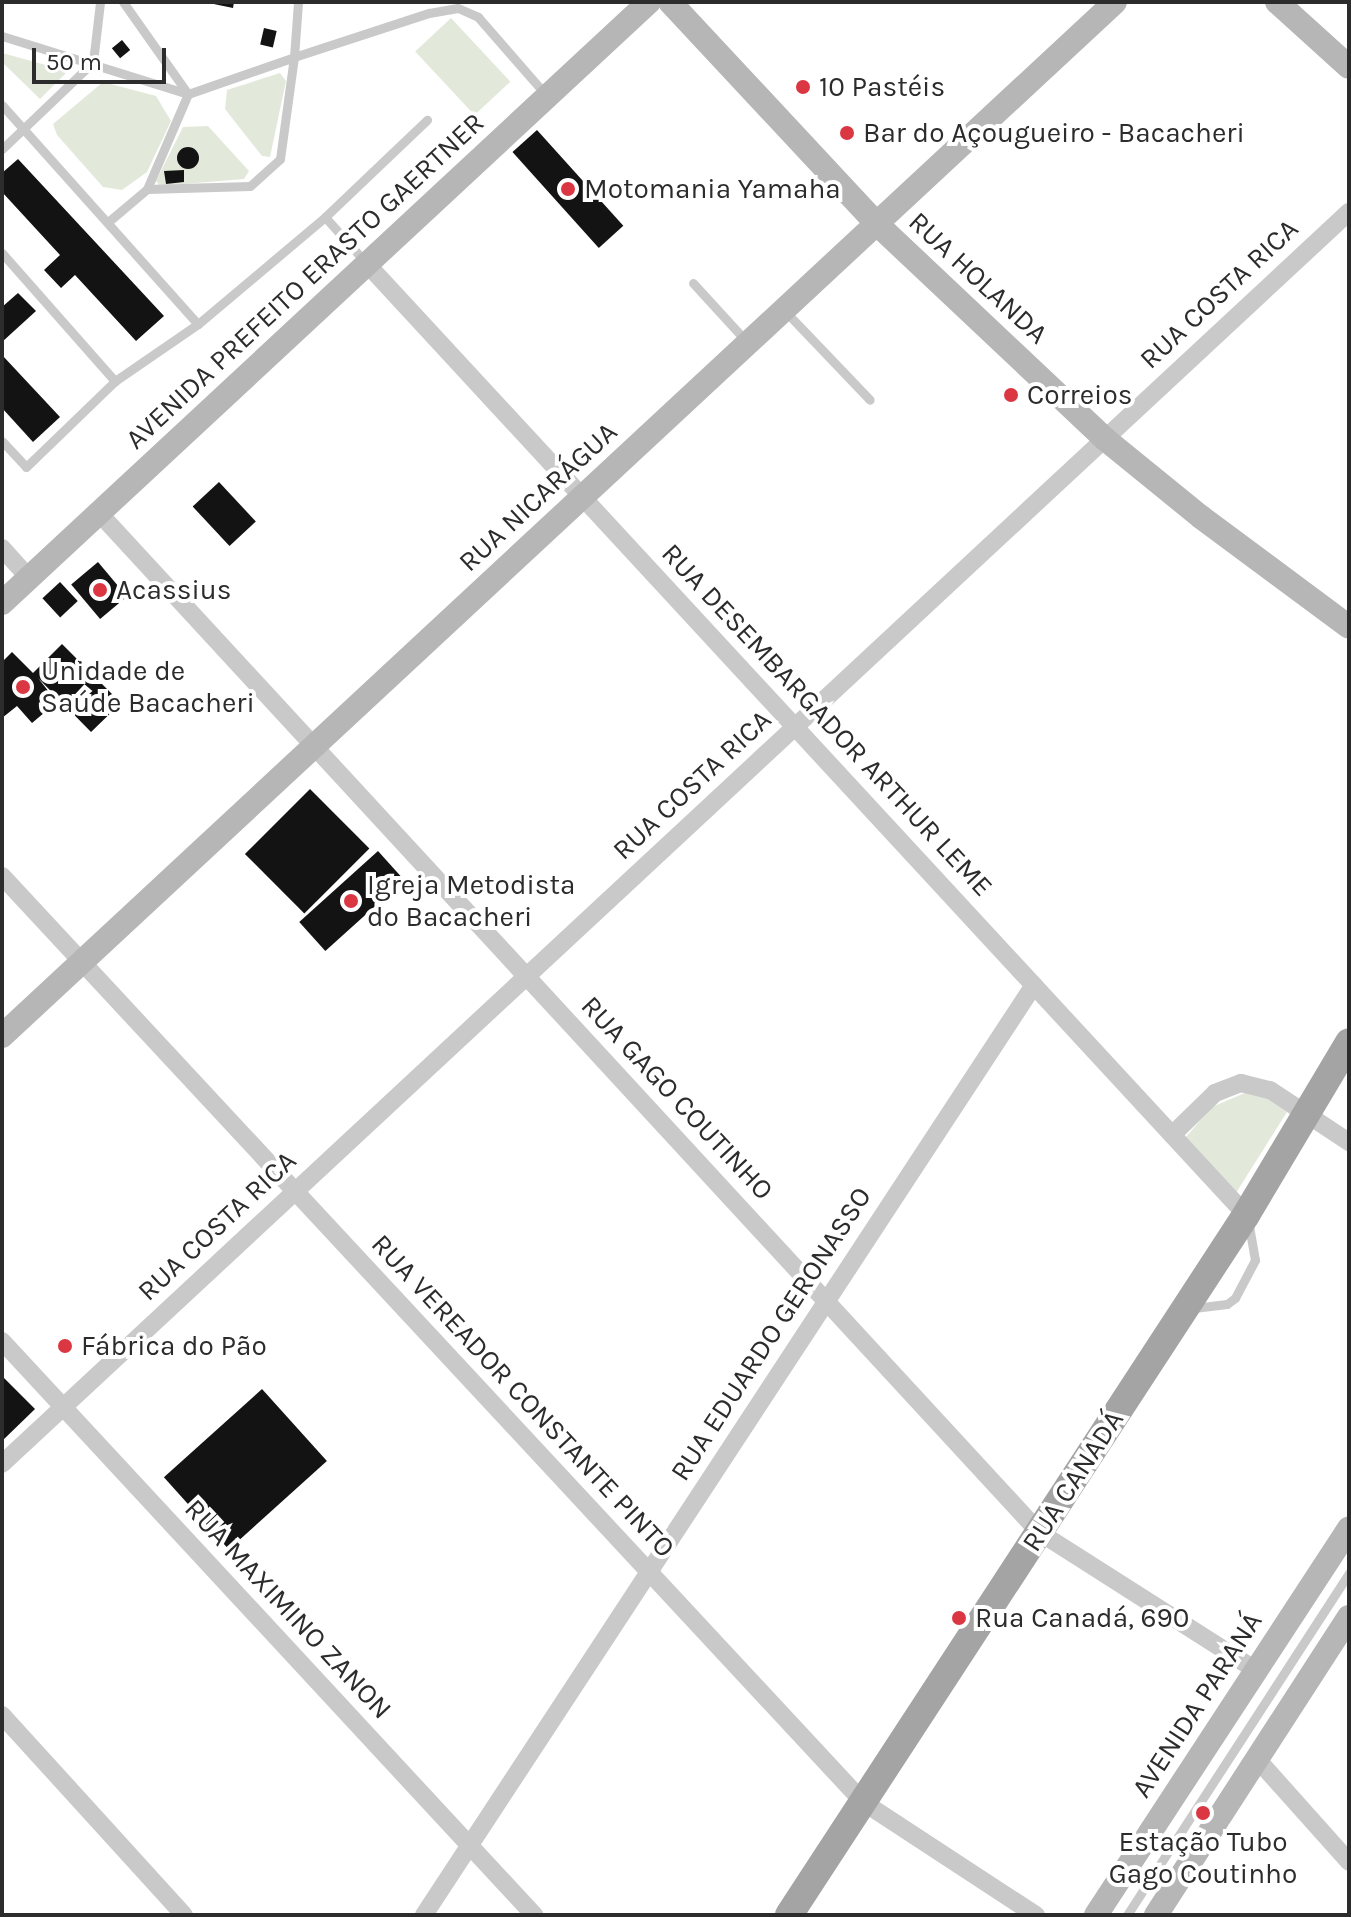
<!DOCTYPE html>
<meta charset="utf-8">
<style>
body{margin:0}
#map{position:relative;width:1351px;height:1917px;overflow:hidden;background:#fff;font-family:Karla,sans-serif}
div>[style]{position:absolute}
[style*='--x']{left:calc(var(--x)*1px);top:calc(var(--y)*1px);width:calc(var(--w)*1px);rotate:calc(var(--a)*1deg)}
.green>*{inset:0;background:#e2e9da;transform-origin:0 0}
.building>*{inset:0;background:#131313;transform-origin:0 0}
.round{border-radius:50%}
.lane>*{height:9px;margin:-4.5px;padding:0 4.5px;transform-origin:4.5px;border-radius:4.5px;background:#c9c9c9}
.street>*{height:18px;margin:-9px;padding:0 9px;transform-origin:9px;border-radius:9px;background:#c9c9c9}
.secondary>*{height:24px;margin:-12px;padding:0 12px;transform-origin:12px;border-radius:12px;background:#b6b6b6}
.primary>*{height:28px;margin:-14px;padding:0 14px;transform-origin:14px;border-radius:14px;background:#a4a4a4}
.dots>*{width:22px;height:22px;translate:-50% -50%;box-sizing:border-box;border:4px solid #fff;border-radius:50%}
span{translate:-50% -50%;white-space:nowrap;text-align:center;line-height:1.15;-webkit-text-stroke:8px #fff;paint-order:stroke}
.poi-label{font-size:28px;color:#2c2c2c}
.left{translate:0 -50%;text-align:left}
.street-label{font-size:28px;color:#2c2c2c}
.frame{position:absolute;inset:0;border:4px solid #2c2c2c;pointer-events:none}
.scale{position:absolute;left:32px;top:48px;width:134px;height:36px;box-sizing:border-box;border:4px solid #2c2c2c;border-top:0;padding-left:10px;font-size:24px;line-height:28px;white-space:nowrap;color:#2c2c2c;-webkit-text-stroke:6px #fff;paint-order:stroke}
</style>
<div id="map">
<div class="green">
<div style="left:451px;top:18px;width:87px;height:49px;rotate:47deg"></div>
<div style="clip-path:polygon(2px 53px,68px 71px,40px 99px,2px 62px)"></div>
<div style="clip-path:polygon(280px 73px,286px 81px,270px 157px,262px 156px,225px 109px,227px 90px)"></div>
<div style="clip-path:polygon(103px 82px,156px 96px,171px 121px,147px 172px,122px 190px,103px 187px,57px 135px,53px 124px)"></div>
<div style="clip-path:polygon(208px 126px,249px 171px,244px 179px,160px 186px,156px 181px,183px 127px)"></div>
<div style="clip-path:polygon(1247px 1092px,1260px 1094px,1287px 1112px,1236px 1193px,1185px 1138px,1212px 1107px)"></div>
</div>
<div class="building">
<div style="clip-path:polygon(204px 2px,234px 2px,233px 8px)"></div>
<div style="left:264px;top:28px;width:13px;height:17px;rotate:13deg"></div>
<div style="left:122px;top:40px;width:13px;height:13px;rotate:51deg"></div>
<div style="left:537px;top:130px;width:129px;height:33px;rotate:48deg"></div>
<div class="round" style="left:177px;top:147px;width:22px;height:22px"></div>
<div style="clip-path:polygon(18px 159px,164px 316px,136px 341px,75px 275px,61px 288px,44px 270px,60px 255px,2px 192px,2px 173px)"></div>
<div style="clip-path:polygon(184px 170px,184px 182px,166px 184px,164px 171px)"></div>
<div style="clip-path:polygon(18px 293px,36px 311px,2px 342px,2px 307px)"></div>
<div style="clip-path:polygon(2px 355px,60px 417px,33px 442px,2px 408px)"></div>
<div style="left:219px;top:482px;width:54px;height:36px;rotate:47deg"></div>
<div style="left:98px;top:562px;width:45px;height:35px;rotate:50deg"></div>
<div style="left:60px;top:582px;width:26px;height:24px;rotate:47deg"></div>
<div style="clip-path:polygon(62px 644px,121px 703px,91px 732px,38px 678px,57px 702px,32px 723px,17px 706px,2px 718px,2px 662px,12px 652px,33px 673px)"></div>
<div style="left:310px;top:789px;width:84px;height:92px;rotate:45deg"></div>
<div style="left:378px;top:851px;width:39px;height:106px;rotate:48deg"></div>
<div style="clip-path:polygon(2px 1376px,35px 1409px,2px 1441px)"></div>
<div style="left:262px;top:1389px;width:97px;height:132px;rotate:48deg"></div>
</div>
<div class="lane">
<div style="--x:2;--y:36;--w:195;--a:17.3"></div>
<div style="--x:188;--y:94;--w:112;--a:-19.2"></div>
<div style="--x:294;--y:57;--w:55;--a:-85.8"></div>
<div style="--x:2;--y:105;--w:294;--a:48.2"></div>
<div style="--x:2;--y:149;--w:126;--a:-43.7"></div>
<div style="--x:93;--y:62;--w:60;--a:-83.3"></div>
<div style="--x:147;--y:189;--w:103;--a:-1.7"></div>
<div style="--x:250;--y:186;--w:40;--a:-42"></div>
<div style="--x:280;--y:159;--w:103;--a:-82.2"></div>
<div style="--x:294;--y:57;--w:142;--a:-18.1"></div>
<div style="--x:429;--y:13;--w:29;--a:-10"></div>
<div style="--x:458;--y:8;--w:22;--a:24"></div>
<div style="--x:478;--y:17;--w:103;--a:48.9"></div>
<div style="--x:325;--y:217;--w:141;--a:-43.6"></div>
<div style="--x:108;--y:222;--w:51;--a:-40.2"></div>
<div style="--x:147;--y:189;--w:103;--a:-66.7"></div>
<div style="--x:188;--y:94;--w:113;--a:-125.2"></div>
<div style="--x:2;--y:253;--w:171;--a:48.6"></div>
<div style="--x:693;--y:283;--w:79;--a:47.6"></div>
<div style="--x:784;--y:310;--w:124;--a:46.3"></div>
<div style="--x:2;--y:441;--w:35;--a:47"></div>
<div style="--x:26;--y:467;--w:124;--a:-44"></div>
<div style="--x:115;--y:381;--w:101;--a:-34.5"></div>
<div style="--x:198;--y:324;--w:166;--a:-40.1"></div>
<div style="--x:325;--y:217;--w:63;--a:48.2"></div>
<div style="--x:1194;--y:1308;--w:33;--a:-7"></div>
<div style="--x:1227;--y:1304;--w:10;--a:-37"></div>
<div style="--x:1235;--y:1298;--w:43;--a:-62.2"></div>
<div style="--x:1255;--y:1260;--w:39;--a:-100"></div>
<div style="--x:1127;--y:1915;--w:408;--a:-57"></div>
</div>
<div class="street">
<div style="--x:367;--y:264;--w:1295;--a:47.25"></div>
<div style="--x:99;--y:513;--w:1386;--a:47.31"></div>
<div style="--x:1039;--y:1532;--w:257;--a:32.5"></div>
<div style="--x:2;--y:548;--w:40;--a:48"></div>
<div style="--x:2;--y:876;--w:1264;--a:47.08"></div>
<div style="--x:863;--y:1802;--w:207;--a:33.2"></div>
<div style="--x:1172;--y:1135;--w:60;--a:-44.3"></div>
<div style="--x:1215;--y:1093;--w:28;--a:-21"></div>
<div style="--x:1241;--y:1083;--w:30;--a:14"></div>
<div style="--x:1270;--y:1090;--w:95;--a:33.4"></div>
<div style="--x:2;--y:1341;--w:783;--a:47.17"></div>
<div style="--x:2;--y:1464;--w:1839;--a:-42.91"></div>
<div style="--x:2;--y:1715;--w:270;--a:47.7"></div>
<div style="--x:1257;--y:1759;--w:138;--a:48.2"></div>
<div style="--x:424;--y:1915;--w:1112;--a:-56.74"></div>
</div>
<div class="secondary">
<div style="--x:670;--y:2;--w:304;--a:47"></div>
<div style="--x:877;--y:224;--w:313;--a:43.3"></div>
<div style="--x:1105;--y:439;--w:124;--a:39.1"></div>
<div style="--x:1201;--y:517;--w:184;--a:36.6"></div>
<div style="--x:1277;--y:2;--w:97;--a:42.1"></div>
<div style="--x:2;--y:603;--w:883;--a:-42.89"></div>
<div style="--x:2;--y:1036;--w:1519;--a:-42.89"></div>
<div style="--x:1096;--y:1915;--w:462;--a:-56.8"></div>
<div style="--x:1156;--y:1915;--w:355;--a:-57.1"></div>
</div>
<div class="primary">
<div style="--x:789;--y:1915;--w:836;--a:-56.86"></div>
<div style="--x:1246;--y:1215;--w:201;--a:-59.2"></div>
</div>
<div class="dots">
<div style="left:803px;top:87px;background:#db3743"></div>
<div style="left:847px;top:133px;background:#db3743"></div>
<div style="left:568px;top:189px;background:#db3743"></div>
<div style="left:1011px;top:395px;background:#db3743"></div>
<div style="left:100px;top:590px;background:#db3743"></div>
<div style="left:23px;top:687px;background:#db3743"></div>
<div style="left:351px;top:901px;background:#db3743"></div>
<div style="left:65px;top:1346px;background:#db3743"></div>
<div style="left:959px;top:1618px;background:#db3743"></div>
<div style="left:1203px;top:1813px;background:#db3743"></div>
</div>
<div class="poi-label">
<span class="left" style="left:819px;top:87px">10 Pastéis</span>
<span class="left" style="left:863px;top:133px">Bar do Açougueiro - Bacacheri</span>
<span class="left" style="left:584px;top:189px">Motomania Yamaha</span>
<span class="left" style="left:1027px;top:395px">Correios</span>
<span class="left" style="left:116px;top:590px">Acassius</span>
<span class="left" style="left:41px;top:687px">Unidade de<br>Saúde Bacacheri</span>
<span class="left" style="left:367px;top:901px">Igreja Metodista<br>do Bacacheri</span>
<span class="left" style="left:81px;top:1346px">Fábrica do Pão</span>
<span class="left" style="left:975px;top:1618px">Rua Canadá, 690</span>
<span style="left:1203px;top:1858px">Estação Tubo<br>Gago Coutinho</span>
</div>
<div class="street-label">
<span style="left:978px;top:278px;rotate:43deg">RUA HOLANDA</span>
<span style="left:305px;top:281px;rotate:-43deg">AVENIDA PREFEITO ERASTO GAERTNER</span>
<span style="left:1219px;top:294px;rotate:-43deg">RUA COSTA RICA</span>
<span style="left:538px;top:497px;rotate:-43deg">RUA NICARÁGUA</span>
<span style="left:827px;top:720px;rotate:47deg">RUA DESEMBARGADOR ARTHUR LEME</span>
<span style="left:692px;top:785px;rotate:-43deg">RUA COSTA RICA</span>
<span style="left:677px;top:1098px;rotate:47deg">RUA GAGO COUTINHO</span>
<span style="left:217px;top:1226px;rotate:-43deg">RUA COSTA RICA</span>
<span style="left:771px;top:1334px;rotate:-57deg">RUA EDUARDO GERONASSO</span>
<span style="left:523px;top:1396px;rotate:47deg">RUA VEREADOR CONSTANTE PINTO</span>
<span style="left:1073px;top:1481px;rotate:-57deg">RUA CANADÁ</span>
<span style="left:288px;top:1609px;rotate:47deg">RUA MAXIMINO ZANON</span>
<span style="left:1197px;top:1705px;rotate:-57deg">AVENIDA PARANÁ</span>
</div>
<div class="frame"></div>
<div class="scale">50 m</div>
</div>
